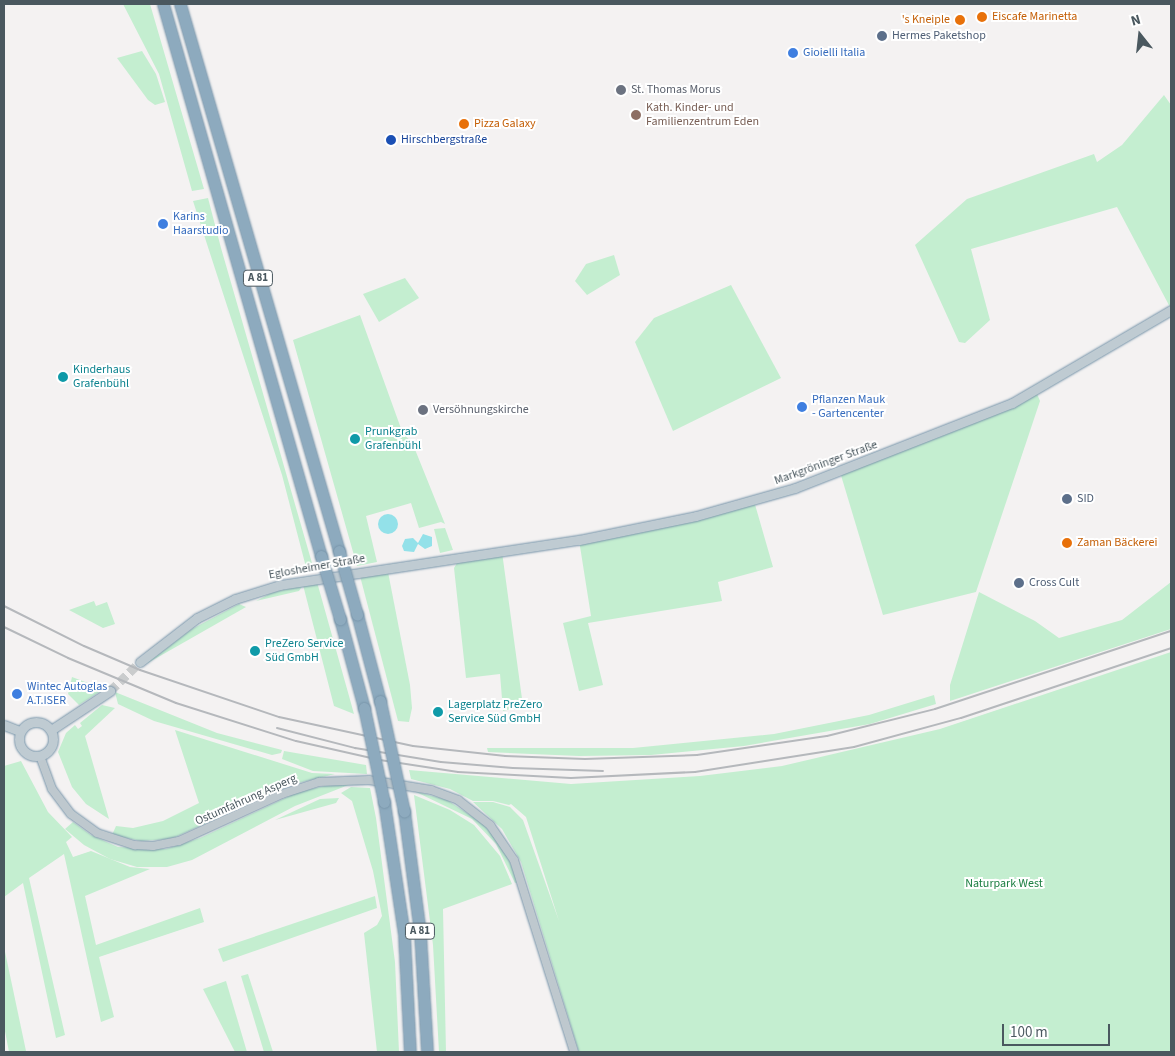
<!DOCTYPE html>
<meta charset="utf-8">
<style>
body{margin:0}
#map{position:relative;width:1175px;height:1056px;overflow:hidden;background:#f4f2f2;font-family:"Source Sans 3",sans-serif}
div>[style]{position:absolute}
[style*='--x']{left:calc(var(--x)*1px);top:calc(var(--y)*1px);width:calc(var(--w)*1px);rotate:calc(var(--a)*1deg)}
.green>*{inset:0;background:#c4eed0}
.water>*{inset:0;background:#93e1e9}
.round{border-radius:50%}
.secondary-tunnel>*{height:9px;margin-top:-4.5px;transform-origin:0;background:repeating-linear-gradient(90deg,#cacccd 0 9px,transparent 0 13.5px)}
.roads{filter:drop-shadow(0 0 1px #7895aa) drop-shadow(0 0 1px #7895aa)}
.tertiary>*{height:8px;margin:-4px;padding:0 4px;transform-origin:4px;border-radius:4px;background:#bec8ce}
.secondary>*{height:9px;margin:-4.5px;padding:0 4.5px;transform-origin:4.5px;border-radius:4.5px;background:#bfcbd2}
.secondary>.ring{margin:-4.5px;padding:0;box-sizing:content-box;background:none;border:9px solid #bfcbd2;border-radius:50%}
.motorway>*{height:11px;margin:-5.5px;padding:0 5.5px;transform-origin:5.5px;border-radius:5.5px;background:#8daabe}
.rail>*{height:2px;margin:-1px;padding:0 1px;transform-origin:1px;border-radius:1px;background:#b5b8bc}
.bridges{filter:drop-shadow(0 0 1px #7895aa) drop-shadow(0 0 1px #7895aa)}
.motorway-bridge>*{height:11px;margin:-5.5px;padding:0 5.5px;transform-origin:5.5px;border-radius:5.5px;background:#8daabe}
.dots>*{width:14px;height:14px;translate:-50% -50%;box-sizing:border-box;border:2px solid #fff;border-radius:50%}
span{translate:-50% -50%;white-space:nowrap;text-align:center;line-height:1.15;-webkit-text-stroke:4px #fff;paint-order:stroke}
.shield-label span{padding:1px 4px;background:#fff;border:1px solid;border-radius:4px;-webkit-text-stroke-width:0}
.shield-label{font-size:11px;color:#4a585f;font-weight:700}
.food-label{font-size:12px;color:#c56008}
.left{translate:0 -50%;text-align:left}
.right{translate:-100% -50%;text-align:right}
.service-label{font-size:12px;color:#4e5e75}
.shop-label{font-size:12px;color:#366cbe}
.worship-label{font-size:12px;color:#5b616d}
.education-label{font-size:12px;color:#785e54}
.transit-label{font-size:12px;color:#164399}
.culture-label{font-size:12px;color:#0d838f}
.street-label{font-size:12px;color:#4a585f}
.park-label{font-size:12px;color:#1c7f42}
.frame{position:absolute;inset:0;border:5px solid #4a585f;pointer-events:none}
.north{position:absolute;left:1115px;top:10px;width:50px;height:50px;-webkit-text-stroke:4px #fff;paint-order:stroke;rotate:344deg;font-size:14px;font-weight:700;line-height:20px;text-align:center;color:#4a585f}
.north::after{content:'';display:block;margin:auto;width:18px;height:22px;background:#4a585f;clip-path:polygon(50% 0,100% 100%,50% 72%,0 100%)}
.scale{position:absolute;left:1002px;top:1024px;width:108px;height:22px;box-sizing:border-box;border:2px solid #4a585f;border-top:0;padding-left:6px;font-size:15px;line-height:18px;white-space:nowrap;color:#4a585f;-webkit-text-stroke:4px #fff;paint-order:stroke}
</style>
<div id="map">
<div class="green">
<div style="clip-path:polygon(123px 4px,150px 4px,204px 189px,192px 191px,159px 74px)"></div>
<div style="clip-path:polygon(142px 51px,156px 74px,165px 102px,155px 105px,148px 100px,117px 58px)"></div>
<div style="clip-path:polygon(1164px 95px,1171px 105px,1171px 309px,1117px 207px,971px 249px,990px 320px,965px 343px,959px 342px,915px 245px,967px 199px,1094px 154px,1097px 162px,1122px 145px)"></div>
<div style="clip-path:polygon(208px 198px,221px 248px,314px 570px,307px 571px,282px 475px,193px 201px)"></div>
<div style="clip-path:polygon(614px 255px,620px 275px,587px 295px,575px 281px,586px 264px)"></div>
<div style="clip-path:polygon(405px 278px,419px 298px,379px 322px,363px 294px)"></div>
<div style="clip-path:polygon(731px 285px,781px 378px,673px 431px,635px 342px,654px 318px)"></div>
<div style="clip-path:polygon(360px 315px,403px 434px,412px 442px,445px 524px,441px 522px,419px 528px,411px 503px,366px 516px,377px 562px,357px 566px,293px 340px)"></div>
<div style="clip-path:polygon(1035px 389px,1040px 401px,976px 592px,883px 615px,840px 472px)"></div>
<div style="clip-path:polygon(754px 501px,773px 567px,718px 582px,722px 601px,588px 623px,603px 685px,579px 691px,563px 623px,591px 616px,579px 540px)"></div>
<div style="clip-path:polygon(445px 528px,453px 550px,440px 553px,434px 529px)"></div>
<div style="clip-path:polygon(502px 552px,523px 706px,503px 711px,500px 674px,466px 678px,454px 568px,460px 558px)"></div>
<div style="clip-path:polygon(388px 572px,410px 685px,412px 708px,409px 722px,398px 721px,360px 576px)"></div>
<div style="clip-path:polygon(317px 582px,349px 696px,354px 714px,334px 706px,303px 585px,299px 591px,256px 601px,271px 593px)"></div>
<div style="clip-path:polygon(1171px 582px,1171px 629px,950px 701px,950px 685px,979px 592px,1035px 621px,1059px 638px,1122px 620px)"></div>
<div style="clip-path:polygon(94px 601px,96px 606px,107px 602px,115px 624px,103px 628px,69px 610px)"></div>
<div style="clip-path:polygon(239px 604px,246px 607px,146px 664px,192px 629px)"></div>
<div style="clip-path:polygon(1171px 652px,1171px 1052px,579px 1052px,521px 862px,502px 829px,473px 802px,493px 802px,510px 807px,523px 820px,559px 921px,526px 817px,511px 804px,509px 805px,493px 801px,473px 801px,450px 789px,411px 779px,409px 770px,571px 784px,700px 776px,782px 766px,940px 729px)"></div>
<div style="clip-path:polygon(72px 677px,104px 689px,79px 705px,68px 694px)"></div>
<div style="clip-path:polygon(115px 692px,217px 733px,282px 750px,281px 753px,272px 755px,154px 721px,118px 704px)"></div>
<div style="clip-path:polygon(934px 695px,936px 704px,870px 724px,744px 746px,651px 755px,579px 756px,488px 752px,487px 748px,633px 748px,774px 734px,869px 715px)"></div>
<div style="clip-path:polygon(102px 705px,115px 708px,85px 736px,109px 819px,86px 804px,72px 787px,58px 752px,66px 733px,75px 725px,78px 729px,82px 726px,80px 723px)"></div>
<div style="clip-path:polygon(175px 730px,312px 773px,335px 774px,290px 785px,171px 839px,141px 841px,112px 835px,116px 826px,133px 828px,163px 821px,199px 803px)"></div>
<div style="clip-path:polygon(284px 751px,366px 765px,367px 774px,313px 771px,282px 759px)"></div>
<div style="clip-path:polygon(21px 761px,48px 812px,72px 837px,66px 842px,73px 857px,91px 851px,130px 867px,150px 869px,85px 896px,96px 945px,200px 908px,204px 922px,99px 957px,114px 1017px,101px 1022px,64px 854px,29px 878px,65px 1035px,56px 1038px,23px 883px,4px 897px,4px 766px)"></div>
<div style="clip-path:polygon(351px 784px,295px 806px,192px 860px,167px 867px,137px 867px,110px 859px,84px 845px,65px 829px,73px 822px,91px 835px,118px 847px,166px 849px,200px 838px,298px 792px,329px 785px)"></div>
<div style="clip-path:polygon(351px 787px,370px 788px,376px 818px,395px 962px,399px 1052px,377px 1052px,364px 933px,377px 925px,382px 916px,373px 871px,352px 801px,341px 793px)"></div>
<div style="clip-path:polygon(414px 791px,447px 800px,482px 823px,502px 846px,519px 882px,515px 883px,496px 844px,472px 819px)"></div>
<div style="clip-path:polygon(414px 795px,450px 810px,474px 825px,500px 856px,512px 884px,443px 909px,446px 1052px,439px 1052px,433px 945px)"></div>
<div style="clip-path:polygon(339px 798px,336px 803px,275px 820px,320px 799px)"></div>
<div style="clip-path:polygon(375px 896px,377px 908px,223px 962px,218px 949px)"></div>
<div style="clip-path:polygon(4px 947px,26px 1051px,22px 1052px,9px 1052px,4px 1026px)"></div>
<div style="clip-path:polygon(248px 974px,273px 1052px,264px 1052px,241px 976px)"></div>
<div style="clip-path:polygon(226px 981px,247px 1052px,235px 1052px,203px 989px)"></div>
</div>
<div class="water">
<div class="round" style="left:378px;top:514px;width:20px;height:20px"></div>
<div style="clip-path:polygon(423px 534px,432px 537px,432px 546px,425px 549px,418px 544px,414px 552px,404px 551px,402px 546px,405px 539px,413px 538px,418px 543px)"></div>
</div>
<div class="secondary-tunnel">
<div style="--x:110;--y:691;--w:42;--a:-44"></div>
</div>
<div class="roads">
<div class="tertiary">
<div style="--x:40;--y:756;--w:35;--a:70"></div>
<div style="--x:52;--y:789;--w:31;--a:53"></div>
<div style="--x:71;--y:814;--w:32;--a:36"></div>
<div style="--x:97;--y:833;--w:40;--a:18"></div>
<div style="--x:135;--y:845;--w:18;--a:3"></div>
<div style="--x:153;--y:846;--w:26;--a:-11"></div>
<div style="--x:179;--y:841;--w:113;--a:-24.5"></div>
<div style="--x:282;--y:794;--w:39;--a:-18"></div>
<div style="--x:319;--y:782;--w:50;--a:-2.3"></div>
<div style="--x:369;--y:780;--w:63;--a:9.2"></div>
<div style="--x:431;--y:790;--w:29;--a:20"></div>
<div style="--x:458;--y:800;--w:41;--a:38"></div>
<div style="--x:490;--y:825;--w:42;--a:55.6"></div>
<div style="--x:514;--y:860;--w:201;--a:72.6"></div>
</div>
<div class="secondary">
<div style="--x:140;--y:662;--w:72;--a:-37.7"></div>
<div style="--x:197;--y:618;--w:42;--a:-26.6"></div>
<div style="--x:235;--y:599;--w:47;--a:-17.3"></div>
<div style="--x:280;--y:585;--w:302;--a:-8.6"></div>
<div style="--x:579;--y:540;--w:119;--a:-11.6"></div>
<div style="--x:696;--y:516;--w:103;--a:-15.8"></div>
<div style="--x:795;--y:488;--w:233;--a:-21.4"></div>
<div style="--x:1012;--y:403;--w:184;--a:-30.3"></div>
<div class="ring" style="left:19px;top:722px;width:25px;height:25px"></div>
<div style="--x:4;--y:725;--w:17;--a:21"></div>
<div style="--x:51;--y:730;--w:71;--a:-33.5"></div>
</div>
<div class="motorway">
<div style="--x:163;--y:4;--w:574;--a:74.03"></div>
<div style="--x:180;--y:4;--w:570;--a:73.79"></div>
<div style="--x:357;--y:614;--w:90;--a:75.2"></div>
<div style="--x:340;--y:619;--w:92;--a:74.9"></div>
<div style="--x:384;--y:802;--w:134;--a:81.4"></div>
<div style="--x:404;--y:935;--w:117;--a:87.1"></div>
<div style="--x:404;--y:811;--w:123;--a:82.5"></div>
<div style="--x:420;--y:933;--w:119;--a:86.6"></div>
</div>
</div>
<div class="rail">
<div style="--x:4;--y:606;--w:89;--a:26.6"></div>
<div style="--x:84;--y:646;--w:61;--a:23.2"></div>
<div style="--x:140;--y:670;--w:147;--a:18.7"></div>
<div style="--x:279;--y:717;--w:137;--a:12.2"></div>
<div style="--x:413;--y:746;--w:93;--a:6.2"></div>
<div style="--x:505;--y:756;--w:80;--a:2.1"></div>
<div style="--x:585;--y:759;--w:112;--a:-2"></div>
<div style="--x:697;--y:755;--w:131;--a:-8.3"></div>
<div style="--x:827;--y:736;--w:111;--a:-14"></div>
<div style="--x:935;--y:709;--w:249;--a:-18.3"></div>
<div style="--x:4;--y:627;--w:71;--a:25.8"></div>
<div style="--x:68;--y:658;--w:117;--a:22.6"></div>
<div style="--x:176;--y:703;--w:126;--a:17.6"></div>
<div style="--x:296;--y:741;--w:86;--a:12.7"></div>
<div style="--x:380;--y:760;--w:79;--a:8.7"></div>
<div style="--x:458;--y:772;--w:113;--a:3"></div>
<div style="--x:571;--y:778;--w:124;--a:-2.8"></div>
<div style="--x:695;--y:772;--w:161;--a:-8.9"></div>
<div style="--x:854;--y:747;--w:111;--a:-15.2"></div>
<div style="--x:961;--y:718;--w:221;--a:-18.4"></div>
<div style="--x:277;--y:728;--w:81;--a:14.4"></div>
<div style="--x:355;--y:748;--w:87;--a:9.2"></div>
<div style="--x:441;--y:762;--w:72;--a:4.8"></div>
<div style="--x:513;--y:768;--w:90;--a:1.9"></div>
</div>
<div class="bridges">
<div class="motorway-bridge">
<div style="--x:339;--y:551;--w:66;--a:74.1"></div>
<div style="--x:321;--y:556;--w:66;--a:73.2"></div>
<div style="--x:380;--y:701;--w:113;--a:77.7"></div>
<div style="--x:364;--y:708;--w:96;--a:78"></div>
</div>
</div>
<div class="dots">
<div style="left:982px;top:17px;background:#e8710a"></div>
<div style="left:960px;top:20px;background:#e8710a"></div>
<div style="left:882px;top:36px;background:#5c6f8a"></div>
<div style="left:793px;top:53px;background:#3f7fe0"></div>
<div style="left:621px;top:90px;background:#6b7280"></div>
<div style="left:636px;top:115px;background:#8d6e63"></div>
<div style="left:464px;top:124px;background:#e8710a"></div>
<div style="left:391px;top:140px;background:#1a4fb4"></div>
<div style="left:163px;top:224px;background:#3f7fe0"></div>
<div style="left:63px;top:377px;background:#0f9aa8"></div>
<div style="left:802px;top:407px;background:#3f7fe0"></div>
<div style="left:423px;top:410px;background:#6b7280"></div>
<div style="left:355px;top:439px;background:#0f9aa8"></div>
<div style="left:1067px;top:499px;background:#5c6f8a"></div>
<div style="left:1067px;top:543px;background:#e8710a"></div>
<div style="left:1019px;top:583px;background:#5c6f8a"></div>
<div style="left:255px;top:651px;background:#0f9aa8"></div>
<div style="left:17px;top:694px;background:#3f7fe0"></div>
<div style="left:438px;top:712px;background:#0f9aa8"></div>
</div>
<div class="shield-label">
<span style="left:258px;top:278px">A 81</span>
<span style="left:420px;top:931px">A 81</span>
</div>
<div class="food-label">
<span class="left" style="left:992px;top:17px">Eiscafe Marinetta</span>
<span class="right" style="left:950px;top:20px">'s Kneiple</span>
<span class="left" style="left:474px;top:124px">Pizza Galaxy</span>
<span class="left" style="left:1077px;top:543px">Zaman Bäckerei</span>
</div>
<div class="service-label">
<span class="left" style="left:892px;top:36px">Hermes Paketshop</span>
<span class="left" style="left:1077px;top:499px">SID</span>
<span class="left" style="left:1029px;top:583px">Cross Cult</span>
</div>
<div class="shop-label">
<span class="left" style="left:803px;top:53px">Gioielli Italia</span>
<span class="left" style="left:173px;top:224px">Karins<br>Haarstudio</span>
<span class="left" style="left:812px;top:407px">Pflanzen Mauk<br>- Gartencenter</span>
<span class="left" style="left:27px;top:694px">Wintec Autoglas<br>A.T.ISER</span>
</div>
<div class="worship-label">
<span class="left" style="left:631px;top:90px">St. Thomas Morus</span>
<span class="left" style="left:433px;top:410px">Versöhnungskirche</span>
</div>
<div class="education-label">
<span class="left" style="left:646px;top:115px">Kath. Kinder- und<br>Familienzentrum Eden</span>
</div>
<div class="transit-label">
<span class="left" style="left:401px;top:140px">Hirschbergstraße</span>
</div>
<div class="culture-label">
<span class="left" style="left:73px;top:377px">Kinderhaus<br>Grafenbühl</span>
<span class="left" style="left:365px;top:439px">Prunkgrab<br>Grafenbühl</span>
<span class="left" style="left:265px;top:651px">PreZero Service<br>Süd GmbH</span>
<span class="left" style="left:448px;top:712px">Lagerplatz PreZero<br>Service Süd GmbH</span>
</div>
<div class="street-label">
<span style="left:826px;top:463px;rotate:-20deg">Markgröninger Straße</span>
<span style="left:317px;top:567px;rotate:-10deg">Eglosheimer Straße</span>
<span style="left:246px;top:800px;rotate:-24deg">Ostumfahrung Asperg</span>
</div>
<div class="park-label">
<span style="left:1004px;top:884px">Naturpark West</span>
</div>
<div class="frame"></div>
<div class="north">N</div>
<div class="scale">100 m</div>
</div>
